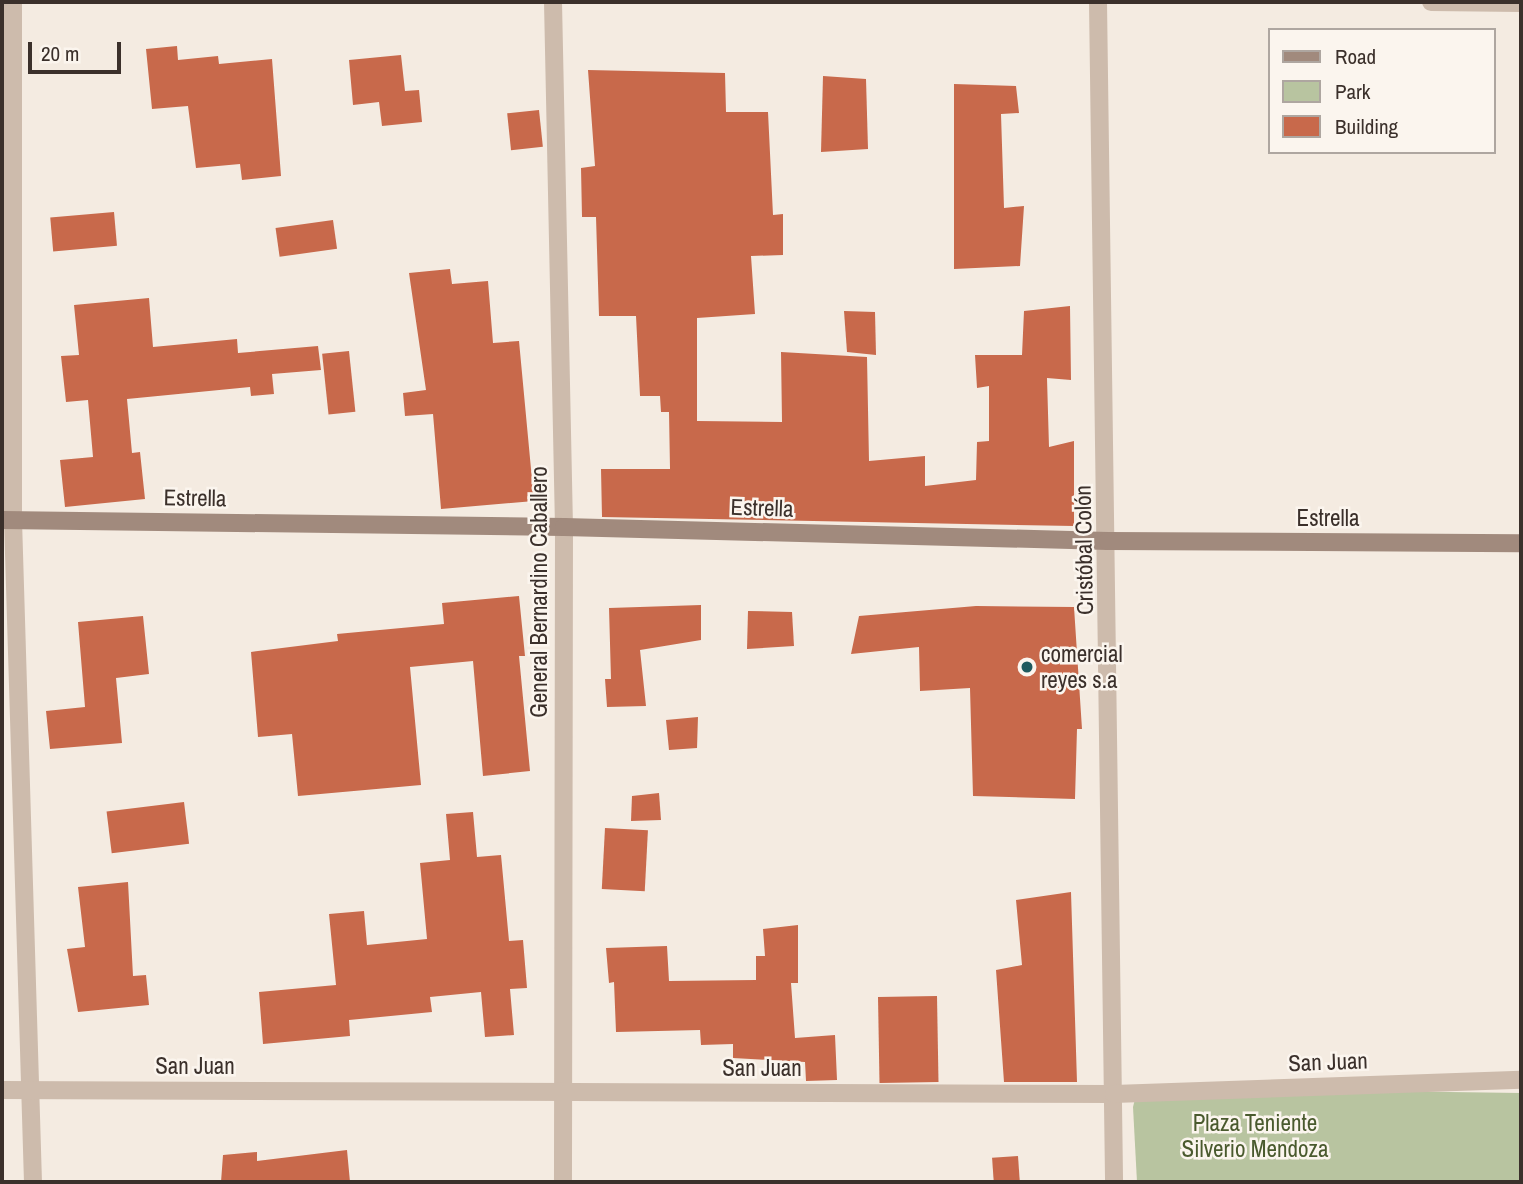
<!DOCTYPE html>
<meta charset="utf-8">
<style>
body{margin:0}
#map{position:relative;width:1523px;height:1184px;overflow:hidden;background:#f4ebe1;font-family:"Archivo Narrow",sans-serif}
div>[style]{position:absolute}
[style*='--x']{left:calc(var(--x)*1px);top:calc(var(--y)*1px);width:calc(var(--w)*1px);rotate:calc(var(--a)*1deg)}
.green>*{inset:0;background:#b8c4a0}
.building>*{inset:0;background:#c8694b;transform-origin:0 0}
.street>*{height:18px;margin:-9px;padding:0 9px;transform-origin:9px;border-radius:9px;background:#cdbbac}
.secondary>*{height:18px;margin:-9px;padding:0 9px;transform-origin:9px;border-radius:9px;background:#a18a7d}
.dots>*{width:19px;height:19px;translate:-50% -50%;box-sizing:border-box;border:4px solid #fbf5ee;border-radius:50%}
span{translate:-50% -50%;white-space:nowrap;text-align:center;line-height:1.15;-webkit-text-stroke:5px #fbf5ee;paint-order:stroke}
.street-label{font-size:23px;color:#3b302b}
.poi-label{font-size:23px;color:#3b302b}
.left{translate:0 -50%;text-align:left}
.park-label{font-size:23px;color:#4a5a2e}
.frame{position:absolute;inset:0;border:4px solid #3b302b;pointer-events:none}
.legend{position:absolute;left:1268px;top:28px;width:228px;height:126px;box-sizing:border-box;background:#fbf5ee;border:2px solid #aea6a0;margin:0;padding:9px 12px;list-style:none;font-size:21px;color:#3b302b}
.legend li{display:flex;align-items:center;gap:14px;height:35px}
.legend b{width:35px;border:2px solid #aea6a0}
.scale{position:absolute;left:28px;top:42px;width:93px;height:32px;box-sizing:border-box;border:4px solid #3b302b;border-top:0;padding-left:9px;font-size:21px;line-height:24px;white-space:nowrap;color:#3b302b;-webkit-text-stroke:5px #fbf5ee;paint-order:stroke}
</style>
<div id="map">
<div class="green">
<div style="clip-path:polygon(1152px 1088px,1521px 1093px,1521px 1182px,1137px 1182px,1133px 1107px,1135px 1099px)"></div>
</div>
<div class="building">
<div style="clip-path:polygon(177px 46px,178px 60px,218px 56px,219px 64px,272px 59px,281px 176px,242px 180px,240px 164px,196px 168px,188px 106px,152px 109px,146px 49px)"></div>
<div style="clip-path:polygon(401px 55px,405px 91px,419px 90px,422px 122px,382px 126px,379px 102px,353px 105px,349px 60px)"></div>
<div style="clip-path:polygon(588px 70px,725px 73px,726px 112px,768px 112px,773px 215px,783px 214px,783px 255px,751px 256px,755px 314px,697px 318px,697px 421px,782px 422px,781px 352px,867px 357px,869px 461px,925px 456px,925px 486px,976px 480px,977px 442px,989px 441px,989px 386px,977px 388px,975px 355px,1022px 355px,1024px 311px,1070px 306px,1071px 380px,1047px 378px,1049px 447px,1074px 441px,1074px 526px,602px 517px,601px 469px,670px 469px,669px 412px,661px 412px,660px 396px,640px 396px,636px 316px,599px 316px,596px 217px,582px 217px,581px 168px,595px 166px)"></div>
<div style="clip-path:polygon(823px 76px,866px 79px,868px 149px,821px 152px)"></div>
<div style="clip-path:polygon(954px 84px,1016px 86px,1019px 113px,1001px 114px,1004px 208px,1024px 206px,1020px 266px,954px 269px)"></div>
<div style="left:539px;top:110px;width:37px;height:32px;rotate:84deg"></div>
<div style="left:114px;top:212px;width:34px;height:64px;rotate:85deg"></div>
<div style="left:333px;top:220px;width:29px;height:58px;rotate:82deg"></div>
<div style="clip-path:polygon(450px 269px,452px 284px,488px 281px,493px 343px,519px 341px,534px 501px,441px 509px,433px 414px,405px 416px,403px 393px,426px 390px,409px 273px)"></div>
<div style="clip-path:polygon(149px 298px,153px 347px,237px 339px,238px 353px,318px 346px,321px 370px,272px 374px,274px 394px,251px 396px,250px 387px,127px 399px,132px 453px,140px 452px,145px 499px,65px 507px,60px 460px,93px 457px,88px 400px,66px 402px,61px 356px,79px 355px,74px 305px)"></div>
<div style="clip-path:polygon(844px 311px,875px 312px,876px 355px,847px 352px)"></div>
<div style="left:349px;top:351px;width:61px;height:27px;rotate:84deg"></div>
<div style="clip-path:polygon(519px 596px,525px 656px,519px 656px,530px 771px,483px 776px,473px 661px,410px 667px,421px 785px,298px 796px,292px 734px,258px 737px,251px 652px,338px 641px,337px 634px,444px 624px,442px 603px)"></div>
<div style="clip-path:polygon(701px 605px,701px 640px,640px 650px,646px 706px,607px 707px,605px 679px,611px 679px,609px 608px)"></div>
<div style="clip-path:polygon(976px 606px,1074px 607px,1082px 729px,1077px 729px,1075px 799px,973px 796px,970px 688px,920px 691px,919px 647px,851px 654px,859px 616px)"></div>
<div style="clip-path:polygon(748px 611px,792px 612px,794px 646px,747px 649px)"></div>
<div style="clip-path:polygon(143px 616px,149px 674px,116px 678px,122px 743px,50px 749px,46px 711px,85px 707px,78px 622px)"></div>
<div style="clip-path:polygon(698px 717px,697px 748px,669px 750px,666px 720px)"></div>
<div style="clip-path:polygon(659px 793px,661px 820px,631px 821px,632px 796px)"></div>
<div style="left:184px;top:802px;width:42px;height:78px;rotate:83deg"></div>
<div style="clip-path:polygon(473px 812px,477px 857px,501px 855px,509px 941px,523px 940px,527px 988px,510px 989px,514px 1035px,485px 1037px,481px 992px,430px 997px,432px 1012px,349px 1020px,350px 1036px,263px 1044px,259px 992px,336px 985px,329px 914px,364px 911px,367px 945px,427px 939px,420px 863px,450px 860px,446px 814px)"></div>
<div style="left:605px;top:828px;width:43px;height:61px;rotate:3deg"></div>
<div style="clip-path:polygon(128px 882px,133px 976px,146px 975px,149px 1005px,78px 1012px,67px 949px,85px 947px,78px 887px)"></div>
<div style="clip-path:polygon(1071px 892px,1077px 1082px,1004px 1082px,996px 970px,1022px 965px,1016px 900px)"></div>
<div style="clip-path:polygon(798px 925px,798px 983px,791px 983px,795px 1038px,835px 1035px,837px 1080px,806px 1081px,805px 1062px,733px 1058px,733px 1044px,701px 1045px,700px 1030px,616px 1032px,614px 982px,609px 983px,606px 948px,667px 946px,669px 981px,756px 980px,756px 956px,765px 956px,763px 929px)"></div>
<div style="left:937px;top:996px;width:86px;height:59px;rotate:89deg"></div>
<div style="clip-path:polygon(347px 1150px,350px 1182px,221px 1182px,223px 1155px,257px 1152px,257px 1161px)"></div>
<div style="left:1018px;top:1156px;width:26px;height:26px;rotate:86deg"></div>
</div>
<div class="street">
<div style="--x:13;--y:2;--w:518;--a:90"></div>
<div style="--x:13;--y:520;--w:662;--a:88.27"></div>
<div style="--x:553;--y:2;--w:525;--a:88.8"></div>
<div style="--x:564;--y:527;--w:655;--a:90.09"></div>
<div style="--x:1098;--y:2;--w:1180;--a:89.22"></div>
<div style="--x:1431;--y:2;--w:90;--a:0.6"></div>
<div style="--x:2;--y:1090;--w:1112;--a:0.21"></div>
<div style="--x:1114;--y:1094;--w:407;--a:-2"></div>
</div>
<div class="secondary">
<div style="--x:2;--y:520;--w:562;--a:0.71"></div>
<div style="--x:564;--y:527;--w:544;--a:1.47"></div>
<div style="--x:1108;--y:541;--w:413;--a:0.3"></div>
</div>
<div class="dots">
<div style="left:1027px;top:667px;background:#1f5a5e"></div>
</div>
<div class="street-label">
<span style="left:195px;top:498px;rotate:1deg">Estrella</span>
<span style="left:762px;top:508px;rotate:2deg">Estrella</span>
<span style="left:1328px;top:518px">Estrella</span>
<span style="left:1084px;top:550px;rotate:-91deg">Cristóbal Colón</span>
<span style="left:539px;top:592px;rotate:-90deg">General Bernardino Caballero</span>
<span style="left:1328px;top:1062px;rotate:-2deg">San Juan</span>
<span style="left:195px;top:1066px">San Juan</span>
<span style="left:762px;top:1068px">San Juan</span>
</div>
<div class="poi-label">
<span class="left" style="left:1041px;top:667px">comercial<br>reyes s.a</span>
</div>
<div class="park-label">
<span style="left:1255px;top:1136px">Plaza Teniente<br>Silverio Mendoza</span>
</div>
<div class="frame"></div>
<ul class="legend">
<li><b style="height:9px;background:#a18a7d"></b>Road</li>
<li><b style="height:19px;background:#b8c4a0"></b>Park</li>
<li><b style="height:19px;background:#c8694b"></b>Building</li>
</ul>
<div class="scale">20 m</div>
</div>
